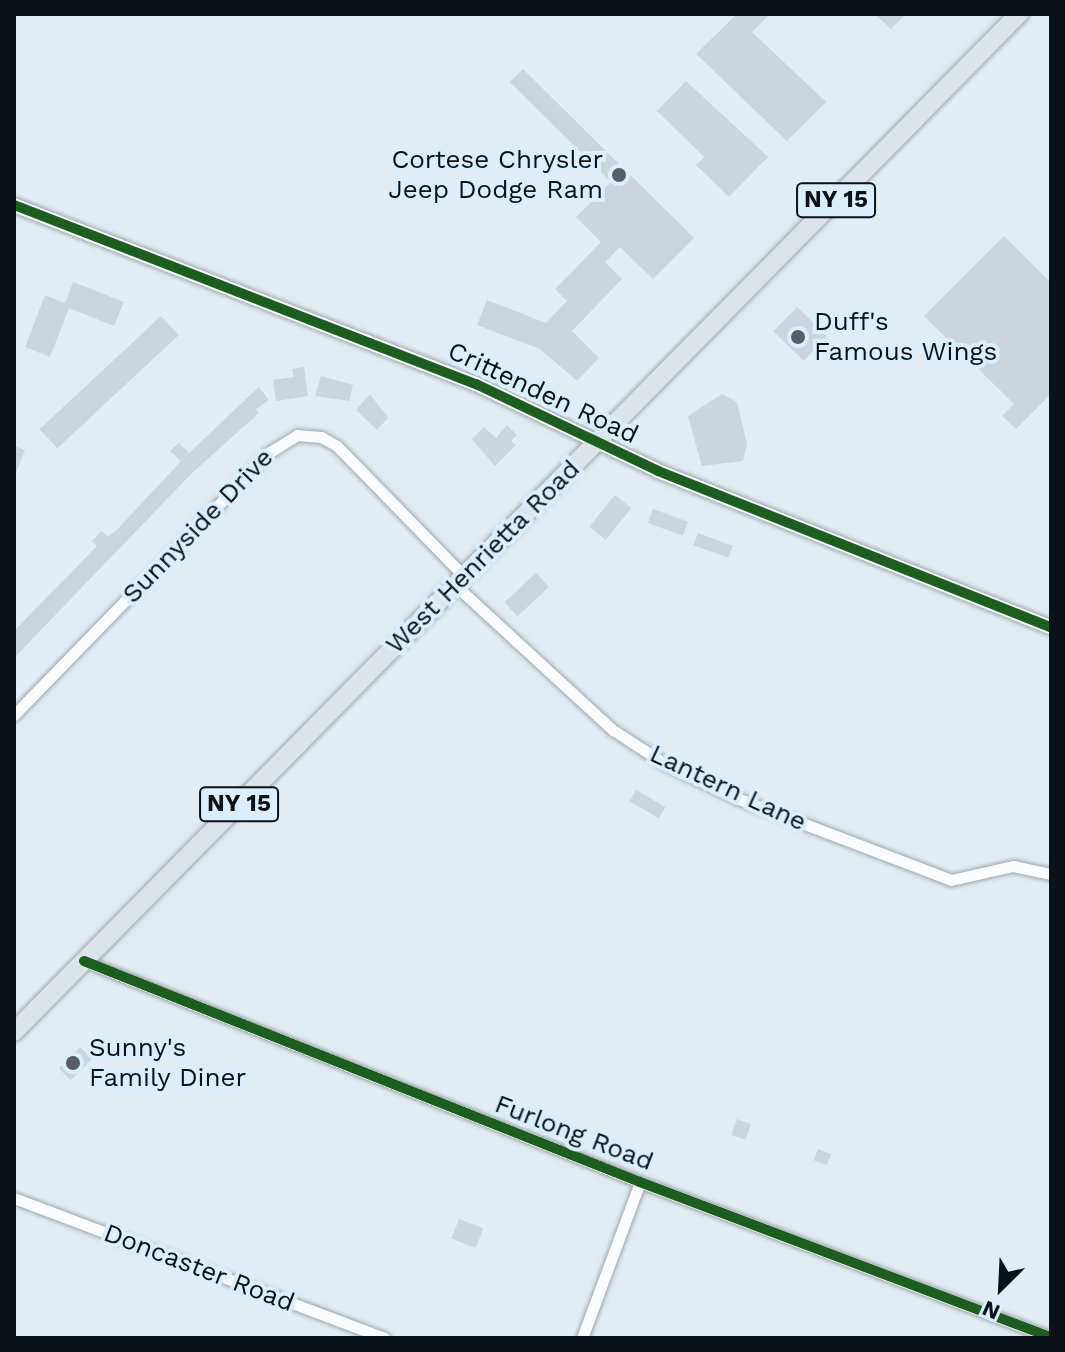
<!DOCTYPE html>
<style>
body{margin:0}
#map{position:relative;width:1065px;height:1352px;overflow:hidden;background:#e2edf3;font-family:"Work Sans",sans-serif}
div>[style]{position:absolute}
[style*='--x']{left:calc(var(--x)*1px);top:calc(var(--y)*1px);width:calc(var(--w)*1px);rotate:calc(var(--a)*1deg)}
.building>*{inset:0;background:#cbd5db;transform-origin:0 0}
.roads{filter:drop-shadow(0 0 2px #9da6ac) drop-shadow(0 0 2px #9da6ac)}
.minor>*{height:11px;margin:-5.5px;padding:0 5.5px;transform-origin:5.5px;border-radius:5.5px;background:#fbfcfd}
.tertiary>*{height:14px;margin:-7px;padding:0 7px;transform-origin:7px;border-radius:7px;background:#fbfcfd}
.primary>*{height:18px;margin:-9px;padding:0 9px;transform-origin:9px;border-radius:9px;background:#dce4ea}
.cycleway>*{height:10px;margin:-5px;padding:0 5px;transform-origin:5px;border-radius:5px;background:#1b5e20}
.dots>*{width:22px;height:22px;translate:-50% -50%;box-sizing:border-box;border:4px solid #daeefb;border-radius:50%}
span{translate:-50% -50%;white-space:nowrap;text-align:center;line-height:1.15;-webkit-text-stroke:8px #daeefb;paint-order:stroke}
.shield-label span{padding:2px 6px;background:#daeefb;border:2px solid;border-radius:6px;-webkit-text-stroke-width:0}
.shield-label{font-size:24px;color:#0a1218;font-weight:700}
.poi-label{font-size:26px;color:#0a1218}
.right{translate:-100% -50%;text-align:right}
.left{translate:0 -50%;text-align:left}
.street-label{font-size:26px;color:#0a1218}
.frame{position:absolute;inset:0;border:16px solid #0a1218;pointer-events:none}
.north{position:absolute;left:961px;top:1248px;width:80px;height:80px;-webkit-text-stroke:6px #daeefb;paint-order:stroke;rotate:204deg;font-size:22px;font-weight:700;line-height:32px;text-align:center;color:#0a1218}
.north::after{content:'';display:block;margin:auto;width:28px;height:36px;background:#0a1218;clip-path:polygon(50% 0,100% 100%,50% 72%,0 100%)}
</style>
<div id="map">
<div class="building">
<div style="clip-path:polygon(737px 14px,770px 14px,752px 32px,826px 102px,787px 141px,696px 54px)"></div>
<div style="clip-path:polygon(875px 14px,906px 14px,891px 29px)"></div>
<div style="clip-path:polygon(523px 69px,694px 238px,653px 279px,620px 247px,605px 262px,622px 279px,572px 331px,599px 358px,577px 381px,540px 349px,477px 325px,487px 300px,546px 323px,567px 301px,555px 289px,601px 242px,576px 217px,611px 182px,510px 82px)"></div>
<div style="clip-path:polygon(686px 81px,768px 157px,729px 197px,696px 165px,704px 157px,657px 111px)"></div>
<div style="clip-path:polygon(1004px 236px,1051px 283px,1051px 394px,1016px 429px,1002px 416px,1014px 404px,924px 316px)"></div>
<div style="clip-path:polygon(73px 282px,124px 302px,114px 326px,69px 308px,50px 357px,25px 347px,45px 295px,65px 303px)"></div>
<div style="left:797px;top:307px;width:42px;height:34px;rotate:44deg"></div>
<div style="left:161px;top:316px;width:26px;height:166px;rotate:47deg"></div>
<div style="clip-path:polygon(304px 367px,308px 396px,276px 401px,273px 380px,294px 377px,292px 369px)"></div>
<div style="clip-path:polygon(321px 376px,353px 385px,349px 401px,315px 396px)"></div>
<div style="clip-path:polygon(259px 387px,269px 400px,256px 409px,259px 413px,192px 473px,14px 658px,14px 631px,97px 546px,92px 541px,101px 531px,108px 536px,115px 532px,181px 461px,170px 451px,179px 443px,189px 453px)"></div>
<div style="clip-path:polygon(370px 394px,388px 418px,377px 430px,356px 410px)"></div>
<div style="clip-path:polygon(722px 394px,737px 402px,747px 444px,743px 461px,702px 466px,688px 416px)"></div>
<div style="clip-path:polygon(507px 425px,517px 435px,511px 441px,516px 445px,495px 466px,472px 439px,484px 427px,496px 438px)"></div>
<div style="clip-path:polygon(14px 446px,25px 450px,15px 475px,14px 475px)"></div>
<div style="left:615px;top:495px;width:21px;height:41px;rotate:39deg"></div>
<div style="left:653px;top:509px;width:37px;height:15px;rotate:20deg"></div>
<div style="left:698px;top:533px;width:37px;height:13px;rotate:20deg"></div>
<div style="left:536px;top:573px;width:19px;height:43px;rotate:47deg"></div>
<div style="left:636px;top:790px;width:34px;height:13px;rotate:30deg"></div>
<div style="left:80px;top:1047px;width:17px;height:30px;rotate:45deg"></div>
<div style="left:737px;top:1119px;width:15px;height:17px;rotate:20deg"></div>
<div style="left:818px;top:1149px;width:14px;height:12px;rotate:21deg"></div>
<div style="left:459px;top:1219px;width:26px;height:21px;rotate:21deg"></div>
</div>
<div class="roads">
<div class="minor">
<div style="--x:454;--y:584;--w:216;--a:42.6"></div>
<div style="--x:613;--y:730;--w:62;--a:33.2"></div>
<div style="--x:665;--y:764;--w:82;--a:25.3"></div>
<div style="--x:739;--y:799;--w:227;--a:20.9"></div>
<div style="--x:951;--y:880;--w:64;--a:-12.7"></div>
<div style="--x:1013;--y:866;--w:39;--a:12"></div>
<div style="--x:14;--y:715;--w:367;--a:-45.8"></div>
<div style="--x:270;--y:452;--w:32;--a:-32"></div>
<div style="--x:297;--y:435;--w:24;--a:5"></div>
<div style="--x:321;--y:437;--w:18;--a:29"></div>
<div style="--x:337;--y:446;--w:180;--a:45.7"></div>
<div style="--x:84;--y:961;--w:598;--a:21.68"></div>
<div style="--x:640;--y:1182;--w:439;--a:20.7"></div>
<div style="--x:14;--y:1198;--w:396;--a:20.7"></div>
<div style="--x:582;--y:1338;--w:166;--a:-69.6"></div>
</div>
<div class="tertiary">
<div style="--x:14;--y:205;--w:495;--a:21.2"></div>
<div style="--x:476;--y:384;--w:202;--a:25.5"></div>
<div style="--x:658;--y:471;--w:423;--a:21.7"></div>
</div>
<div class="primary">
<div style="--x:14;--y:1032;--w:1431;--a:-45.37"></div>
</div>
</div>
<div class="cycleway">
<div style="--x:14;--y:205;--w:495;--a:21.2"></div>
<div style="--x:476;--y:384;--w:202;--a:25.5"></div>
<div style="--x:658;--y:471;--w:423;--a:21.7"></div>
<div style="--x:84;--y:961;--w:598;--a:21.68"></div>
<div style="--x:640;--y:1182;--w:439;--a:20.7"></div>
</div>
<div class="dots">
<div style="left:619px;top:175px;background:#565f65"></div>
<div style="left:798px;top:337px;background:#565f65"></div>
<div style="left:73px;top:1063px;background:#565f65"></div>
</div>
<div class="shield-label">
<span style="left:836px;top:200px">NY 15</span>
<span style="left:239px;top:804px">NY 15</span>
</div>
<div class="poi-label">
<span class="right" style="left:603px;top:175px">Cortese Chrysler<br>Jeep Dodge Ram</span>
<span class="left" style="left:814px;top:337px">Duff's<br>Famous Wings</span>
<span class="left" style="left:89px;top:1063px">Sunny's<br>Family Diner</span>
</div>
<div class="street-label">
<span style="left:543px;top:393px;rotate:25deg">Crittenden Road</span>
<span style="left:198px;top:526px;rotate:-46deg">Sunnyside Drive</span>
<span style="left:483px;top:557px;rotate:-45deg">West Henrietta Road</span>
<span style="left:728px;top:788px;rotate:25deg">Lantern Lane</span>
<span style="left:574px;top:1133px;rotate:21deg">Furlong Road</span>
<span style="left:199px;top:1268px;rotate:21deg">Doncaster Road</span>
</div>
<div class="frame"></div>
<div class="north">N</div>
</div>
